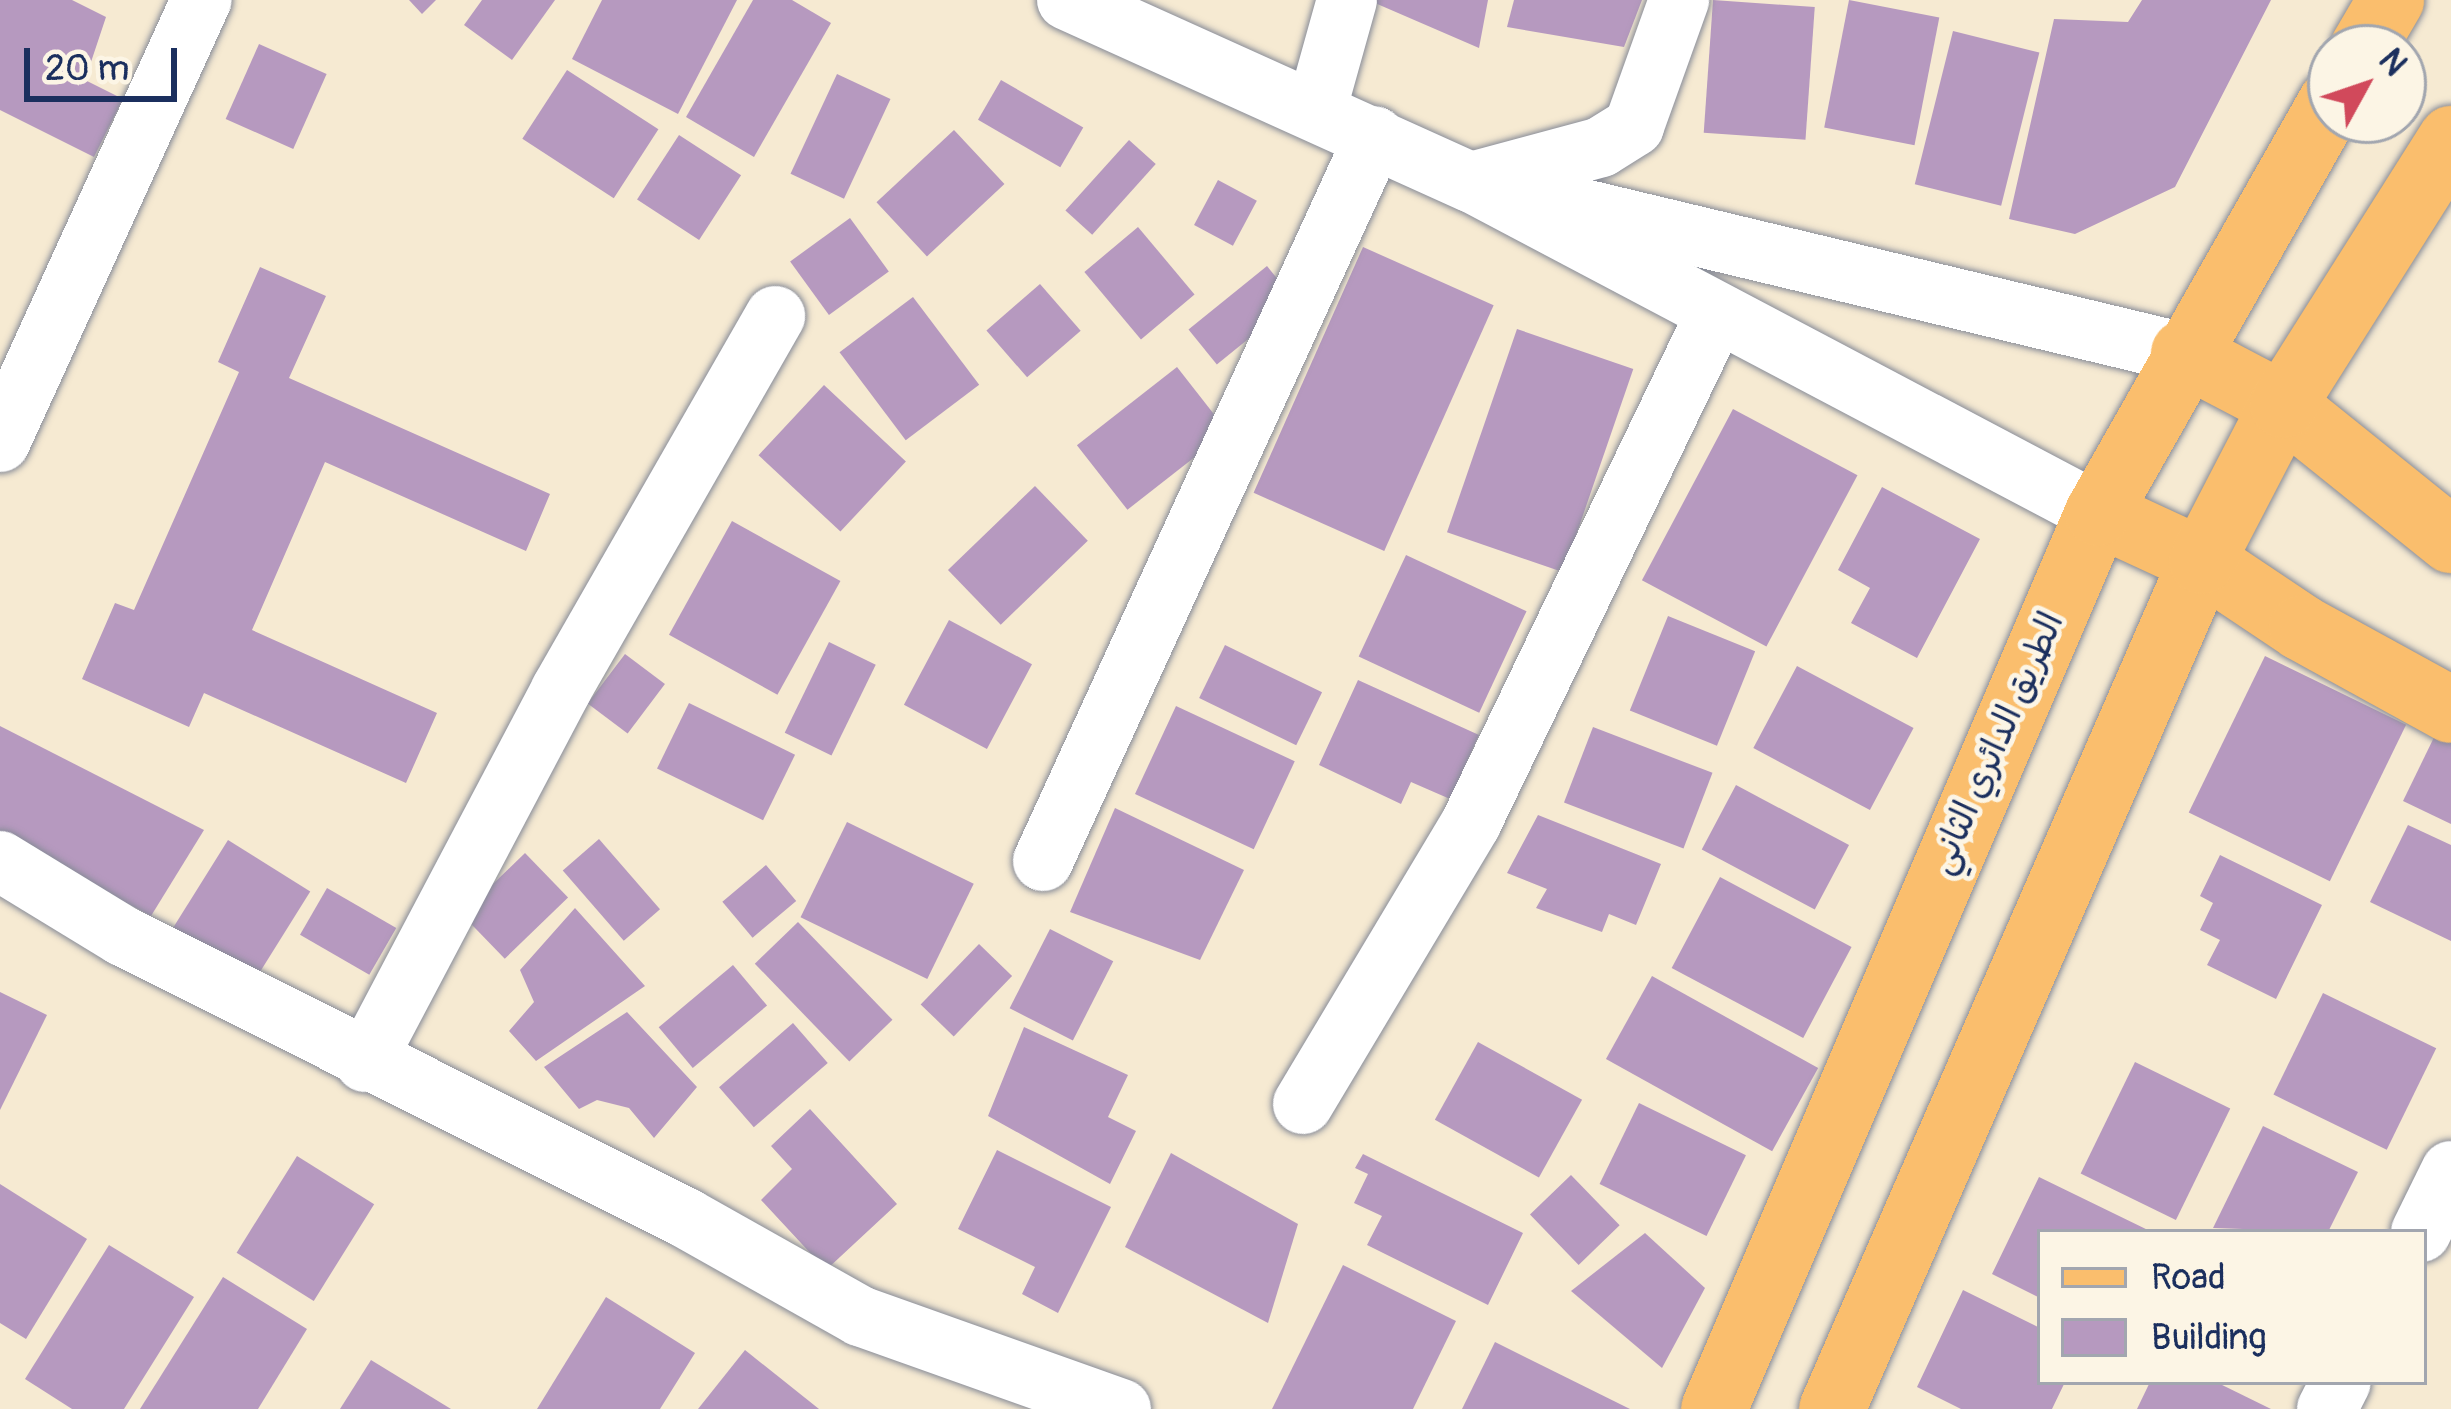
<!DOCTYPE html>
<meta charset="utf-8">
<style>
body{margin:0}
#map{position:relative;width:2451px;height:1409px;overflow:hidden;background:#f6ead2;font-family:Pangolin,"Playpen Sans Arabic",sans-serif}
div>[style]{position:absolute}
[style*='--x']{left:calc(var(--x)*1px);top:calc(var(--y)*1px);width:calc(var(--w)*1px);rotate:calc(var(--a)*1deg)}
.building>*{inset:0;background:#b699bf;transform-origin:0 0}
.roads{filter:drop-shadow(0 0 3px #888c98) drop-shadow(0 0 3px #888c98)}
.minor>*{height:60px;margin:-30px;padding:0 30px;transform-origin:30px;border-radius:30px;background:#fff}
.primary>*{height:66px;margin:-33px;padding:0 33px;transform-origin:33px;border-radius:33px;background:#fabe6d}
span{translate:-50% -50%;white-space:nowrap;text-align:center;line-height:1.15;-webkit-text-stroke:10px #fcf5e5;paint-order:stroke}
.street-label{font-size:36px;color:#1b2f5e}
.legend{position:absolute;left:2037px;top:1229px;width:390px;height:156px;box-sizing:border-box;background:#fcf5e5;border:3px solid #a2a6af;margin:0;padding:15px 21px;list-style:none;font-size:36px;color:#1b2f5e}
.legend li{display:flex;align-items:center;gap:24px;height:60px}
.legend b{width:60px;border:3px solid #a2a6af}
.north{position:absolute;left:2307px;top:24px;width:120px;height:120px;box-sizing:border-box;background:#fcf5e5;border:3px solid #a2a6af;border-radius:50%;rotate:50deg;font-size:33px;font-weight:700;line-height:48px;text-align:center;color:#1b2f5e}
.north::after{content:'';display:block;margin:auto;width:42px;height:54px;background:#d1495b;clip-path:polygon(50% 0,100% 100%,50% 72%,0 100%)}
.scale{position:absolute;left:24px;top:48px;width:153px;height:54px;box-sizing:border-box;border:6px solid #1b2f5e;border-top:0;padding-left:15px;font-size:36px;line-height:42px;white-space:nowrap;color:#1b2f5e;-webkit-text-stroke:9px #fcf5e5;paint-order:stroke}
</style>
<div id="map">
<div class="building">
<div style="clip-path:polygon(0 0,72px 0,106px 17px,85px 80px,123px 99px,94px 157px,0 110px)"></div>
<div style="clip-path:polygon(409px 0,436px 0,422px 14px)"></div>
<div style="clip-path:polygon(482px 0,555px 0,512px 60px,464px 25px)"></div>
<div style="clip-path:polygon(602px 0,737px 0,678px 114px,572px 59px)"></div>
<div style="clip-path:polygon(753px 0,792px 0,831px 23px,754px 157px,686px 117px)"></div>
<div style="clip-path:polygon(1368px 0,1488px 0,1479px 48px)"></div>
<div style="clip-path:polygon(1514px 0,1642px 0,1624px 47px,1507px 27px)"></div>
<div style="left:1713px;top:0;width:102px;height:133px;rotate:4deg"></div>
<div style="left:1849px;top:0;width:92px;height:130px;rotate:11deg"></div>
<div style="clip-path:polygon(2142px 0,2271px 0,2175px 187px,2075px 234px,2009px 219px,2054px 19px,2128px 22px)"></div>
<div style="left:1953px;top:31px;width:89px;height:158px;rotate:14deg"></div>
<div style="left:259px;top:44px;width:74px;height:82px;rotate:24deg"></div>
<div style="left:567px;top:70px;width:109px;height:82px;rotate:33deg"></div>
<div style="left:837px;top:74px;width:59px;height:110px;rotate:25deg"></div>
<div style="left:1001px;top:80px;width:95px;height:46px;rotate:30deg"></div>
<div style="left:954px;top:130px;width:74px;height:106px;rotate:47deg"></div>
<div style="left:679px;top:135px;width:74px;height:77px;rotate:33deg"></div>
<div style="left:1129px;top:140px;width:36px;height:95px;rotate:42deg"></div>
<div style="left:1218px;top:180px;width:44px;height:51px;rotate:28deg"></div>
<div style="left:850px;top:218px;width:66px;height:74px;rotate:54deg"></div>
<div style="left:1138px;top:227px;width:88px;height:70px;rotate:50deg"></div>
<div style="left:1363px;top:247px;width:143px;height:269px;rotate:24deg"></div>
<div style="left:1267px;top:266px;width:45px;height:101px;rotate:51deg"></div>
<div style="clip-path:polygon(260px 267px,326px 296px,289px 378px,550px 494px,526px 551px,325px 462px,252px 630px,437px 713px,406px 783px,204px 693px,189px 727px,82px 679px,115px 603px,134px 610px,239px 372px,218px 362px)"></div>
<div style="left:1040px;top:284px;width:62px;height:71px;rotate:49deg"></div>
<div style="left:913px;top:297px;width:110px;height:92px;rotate:53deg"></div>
<div style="left:1517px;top:329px;width:123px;height:215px;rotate:19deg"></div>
<div style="left:1177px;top:367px;width:82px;height:127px;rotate:52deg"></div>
<div style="left:824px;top:385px;width:112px;height:96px;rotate:43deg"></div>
<div style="left:1733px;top:409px;width:141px;height:194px;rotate:28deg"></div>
<div style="left:1035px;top:486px;width:76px;height:121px;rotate:46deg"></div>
<div style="clip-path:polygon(1882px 487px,1980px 539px,1917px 658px,1851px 623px,1870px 588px,1838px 570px)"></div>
<div style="left:732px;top:521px;width:124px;height:130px;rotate:29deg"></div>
<div style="left:1406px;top:555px;width:133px;height:112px;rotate:25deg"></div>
<div style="left:1668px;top:616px;width:94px;height:102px;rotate:22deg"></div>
<div style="left:949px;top:620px;width:94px;height:96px;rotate:28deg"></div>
<div style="left:829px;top:642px;width:52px;height:101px;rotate:26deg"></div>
<div style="left:1225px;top:645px;width:108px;height:59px;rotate:26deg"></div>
<div style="left:625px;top:654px;width:50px;height:62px;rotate:37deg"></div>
<div style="left:2265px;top:656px;width:157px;height:174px;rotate:26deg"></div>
<div style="left:1797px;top:666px;width:132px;height:93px;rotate:28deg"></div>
<div style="clip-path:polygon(1358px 680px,1479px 735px,1450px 799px,1411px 782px,1401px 804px,1319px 765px)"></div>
<div style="left:689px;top:703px;width:118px;height:73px;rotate:26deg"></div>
<div style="left:1176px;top:706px;width:131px;height:97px;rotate:25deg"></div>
<div style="clip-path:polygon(2441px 723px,2451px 728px,2451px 824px,2403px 801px)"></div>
<div style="clip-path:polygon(0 726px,204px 830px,151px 916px,0 836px)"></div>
<div style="left:1593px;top:727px;width:128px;height:81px;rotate:21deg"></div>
<div style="left:1736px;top:785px;width:128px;height:73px;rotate:28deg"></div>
<div style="clip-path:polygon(1115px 808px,1244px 870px,1200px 960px,1070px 912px)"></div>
<div style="clip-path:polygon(1538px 815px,1661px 864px,1636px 925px,1609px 914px,1602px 932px,1536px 908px,1547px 889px,1507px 873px)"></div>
<div style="left:847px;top:822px;width:141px;height:106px;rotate:26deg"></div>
<div style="clip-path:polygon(2408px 825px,2451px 845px,2451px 941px,2370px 902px)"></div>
<div style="left:599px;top:839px;width:93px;height:48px;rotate:49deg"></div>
<div style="left:228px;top:840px;width:97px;height:113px;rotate:32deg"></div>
<div style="left:525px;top:853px;width:62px;height:88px;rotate:46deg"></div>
<div style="clip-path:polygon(2220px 855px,2322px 905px,2276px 999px,2207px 965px,2220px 940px,2200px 930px,2213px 903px,2200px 896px)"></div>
<div style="left:766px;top:865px;width:47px;height:57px;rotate:50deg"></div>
<div style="left:1720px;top:877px;width:149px;height:103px;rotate:28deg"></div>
<div style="left:327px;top:888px;width:80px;height:54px;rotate:30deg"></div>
<div style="clip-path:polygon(575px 908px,645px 986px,536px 1061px,509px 1031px,534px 1002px,520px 970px)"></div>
<div style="left:798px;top:922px;width:136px;height:60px;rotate:46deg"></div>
<div style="left:1050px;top:929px;width:71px;height:89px;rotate:27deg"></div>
<div style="left:979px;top:944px;width:46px;height:84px;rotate:44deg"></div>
<div style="left:733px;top:965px;width:53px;height:97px;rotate:50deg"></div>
<div style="left:1652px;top:976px;width:190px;height:95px;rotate:29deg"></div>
<div style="clip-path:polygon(0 992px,47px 1015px,0 1110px)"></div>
<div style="left:2323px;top:993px;width:126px;height:113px;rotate:26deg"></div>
<div style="clip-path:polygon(627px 1012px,697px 1087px,654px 1138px,629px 1108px,597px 1100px,579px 1109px,544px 1067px)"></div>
<div style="left:793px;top:1023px;width:53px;height:98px;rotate:49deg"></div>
<div style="clip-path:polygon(1024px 1027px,1128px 1075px,1108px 1117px,1136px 1131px,1110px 1184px,988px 1116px)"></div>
<div style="left:1478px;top:1042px;width:119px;height:89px;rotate:29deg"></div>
<div style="left:2135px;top:1062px;width:106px;height:124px;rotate:26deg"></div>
<div style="left:1639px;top:1103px;width:119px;height:90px;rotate:26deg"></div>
<div style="clip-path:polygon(810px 1109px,897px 1204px,826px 1270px,761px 1200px,792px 1169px,771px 1146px)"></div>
<div style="clip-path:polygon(2263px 1126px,2358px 1172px,2328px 1232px,2213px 1228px)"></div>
<div style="clip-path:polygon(997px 1150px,1111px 1207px,1058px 1313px,1022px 1294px,1035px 1267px,958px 1229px)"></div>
<div style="clip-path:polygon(1171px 1153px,1298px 1224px,1268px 1323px,1125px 1247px)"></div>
<div style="clip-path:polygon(1363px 1154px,1523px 1233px,1488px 1305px,1367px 1245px,1382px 1216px,1354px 1203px,1368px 1174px,1355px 1168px)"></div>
<div style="left:297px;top:1156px;width:91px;height:114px;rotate:32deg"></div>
<div style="left:1571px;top:1175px;width:70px;height:57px;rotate:46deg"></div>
<div style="clip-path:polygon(2039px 1177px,2152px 1232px,2040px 1232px,2040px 1298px,1992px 1274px)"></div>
<div style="clip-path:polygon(0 1184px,87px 1239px,26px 1339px,0 1323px)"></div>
<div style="clip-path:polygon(1645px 1233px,1705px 1288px,1662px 1368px,1571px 1291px)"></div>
<div style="clip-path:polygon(109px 1245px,194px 1297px,124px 1409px,72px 1409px,25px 1379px)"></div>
<div style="clip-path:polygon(1343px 1265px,1456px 1321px,1413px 1409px,1272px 1409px)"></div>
<div style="clip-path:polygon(223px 1277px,307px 1329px,258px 1409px,140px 1409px)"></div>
<div style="clip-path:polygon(1963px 1290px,2040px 1328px,2040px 1382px,2065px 1382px,2052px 1409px,1961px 1409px,1917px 1387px)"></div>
<div style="clip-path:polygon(606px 1297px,695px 1353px,660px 1409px,537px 1409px)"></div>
<div style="clip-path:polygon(1495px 1342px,1630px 1409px,1462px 1409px)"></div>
<div style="clip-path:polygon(745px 1350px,819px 1409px,698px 1409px)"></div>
<div style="clip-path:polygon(371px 1360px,451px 1409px,340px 1409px)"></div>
<div style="clip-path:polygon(2150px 1382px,2216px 1382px,2271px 1409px,2137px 1409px)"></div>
</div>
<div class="roads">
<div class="minor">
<div style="--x:1067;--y:0;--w:443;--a:24.3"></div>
<div style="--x:1471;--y:182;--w:709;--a:27.83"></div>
<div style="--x:1316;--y:111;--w:115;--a:-74.4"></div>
<div style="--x:1479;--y:180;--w:126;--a:-15.1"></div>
<div style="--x:1601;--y:147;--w:39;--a:-32"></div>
<div style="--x:1634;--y:126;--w:134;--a:-70.3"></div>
<div style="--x:1546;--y:200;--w:656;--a:13.49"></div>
<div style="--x:0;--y:442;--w:486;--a:-65.5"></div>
<div style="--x:0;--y:861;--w:144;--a:31.4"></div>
<div style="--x:123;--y:936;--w:630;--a:26.61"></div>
<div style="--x:686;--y:1218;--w:200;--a:29.4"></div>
<div style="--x:860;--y:1316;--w:277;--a:19.6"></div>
<div style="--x:1043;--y:861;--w:797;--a:-65.4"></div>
<div style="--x:365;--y:1062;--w:420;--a:-62.2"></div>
<div style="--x:561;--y:690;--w:431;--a:-60.2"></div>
<div style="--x:1303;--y:1104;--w:327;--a:-59.1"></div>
<div style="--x:1471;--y:823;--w:563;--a:-64.3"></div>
<div style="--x:2421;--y:1232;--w:68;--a:-63.8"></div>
<div style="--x:2327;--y:1409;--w:30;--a:-63"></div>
</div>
<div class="primary">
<div style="--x:2363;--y:48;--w:56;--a:-59.7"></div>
<div style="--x:2184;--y:353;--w:112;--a:27.7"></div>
<div style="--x:2283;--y:405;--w:216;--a:38.8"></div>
<div style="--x:2098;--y:513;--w:115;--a:24.8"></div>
<div style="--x:2202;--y:561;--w:120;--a:33.8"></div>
<div style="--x:2302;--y:628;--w:170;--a:28.8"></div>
<div style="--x:1714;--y:1409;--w:975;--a:-66.8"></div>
<div style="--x:2098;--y:513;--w:472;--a:-60.4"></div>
<div style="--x:1832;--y:1409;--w:925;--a:-66.43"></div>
<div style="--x:2202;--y:561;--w:176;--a:-62.6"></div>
<div style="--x:2283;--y:405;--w:315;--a:-57.7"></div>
</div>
</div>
<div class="street-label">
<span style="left:1996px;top:743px;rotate:-66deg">الطريق الدائري الثاني</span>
</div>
<ul class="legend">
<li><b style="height:15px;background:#fabe6d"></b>Road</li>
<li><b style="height:33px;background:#b699bf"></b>Building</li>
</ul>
<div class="north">N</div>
<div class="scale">20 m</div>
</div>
